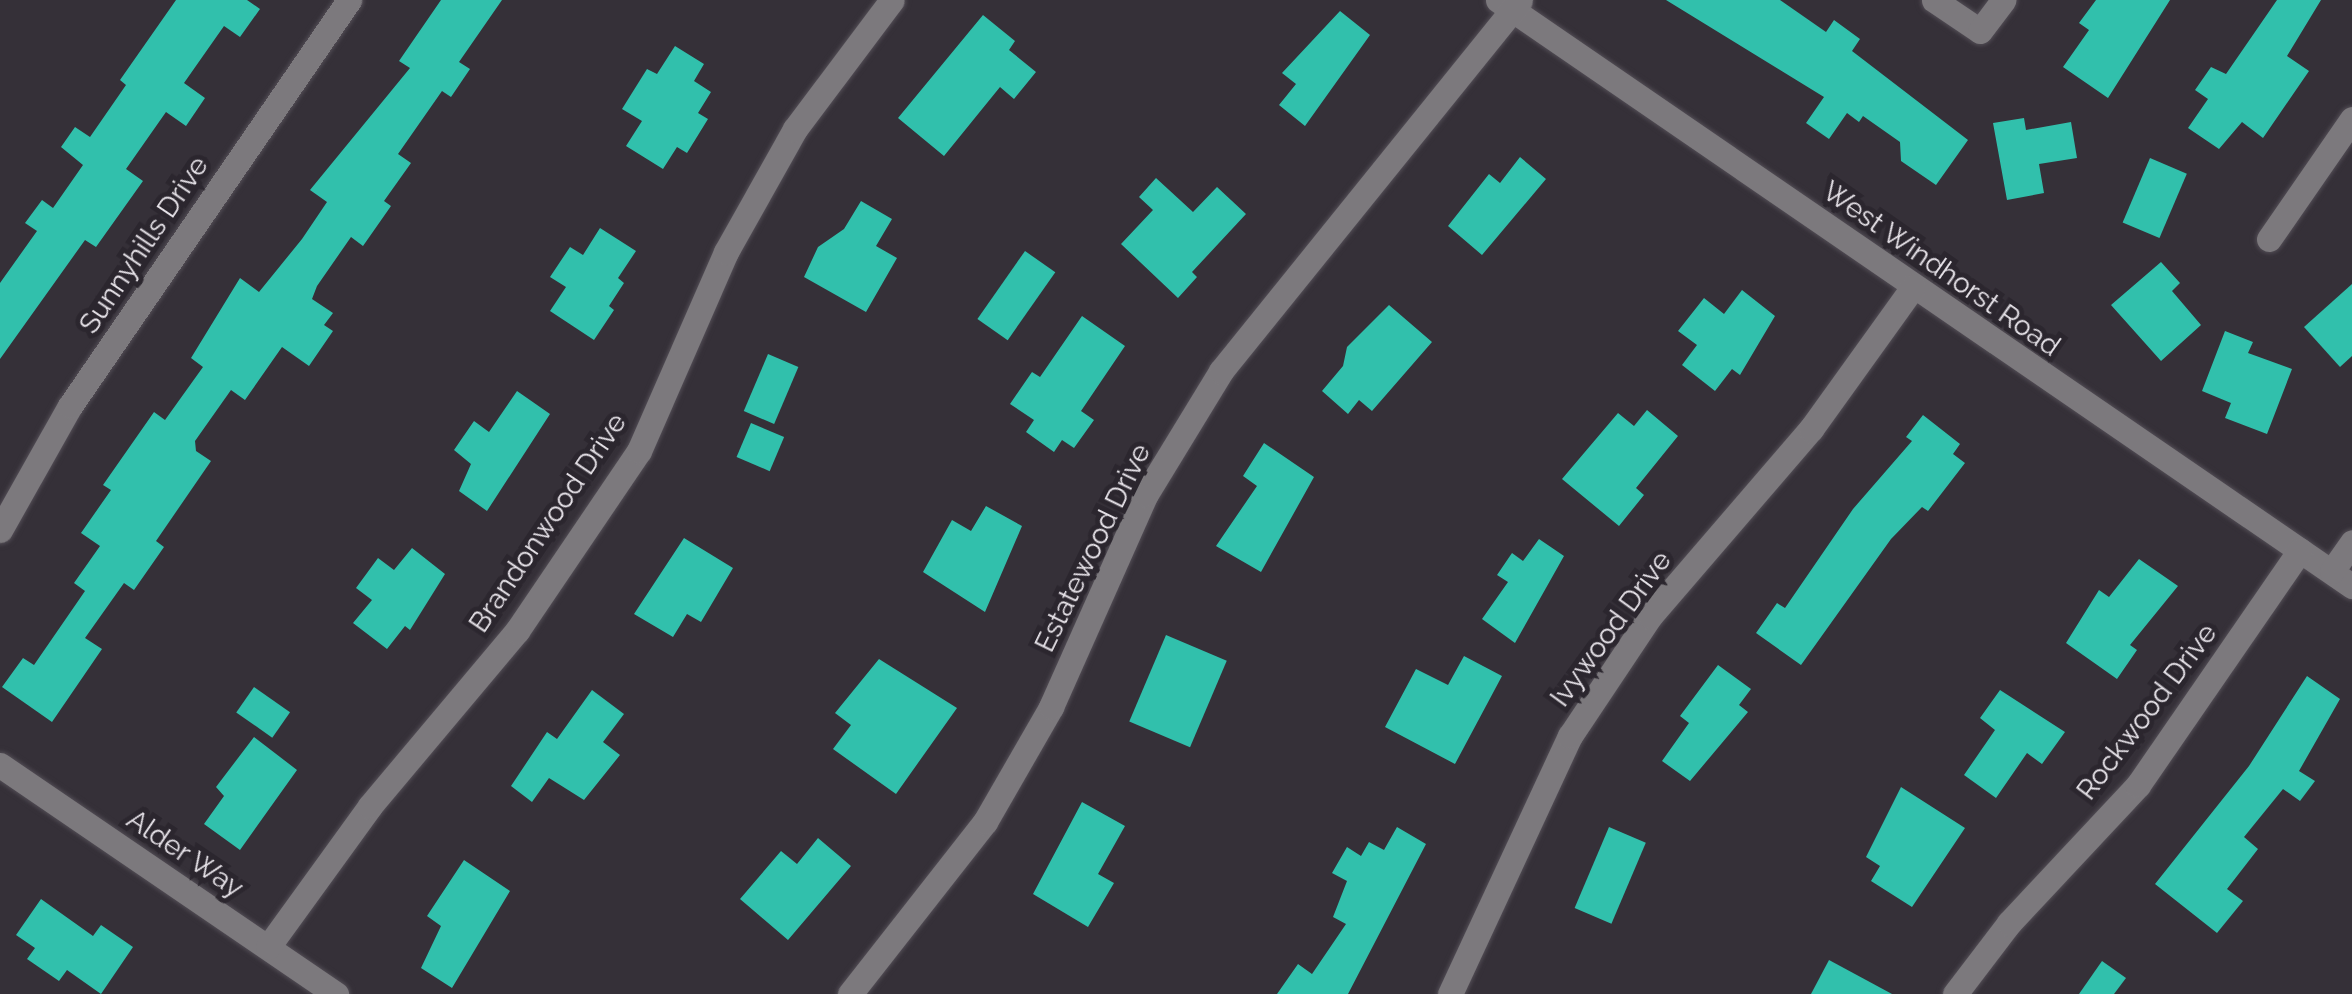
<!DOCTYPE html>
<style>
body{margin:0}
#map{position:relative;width:2352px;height:994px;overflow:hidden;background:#353038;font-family:Raleway,sans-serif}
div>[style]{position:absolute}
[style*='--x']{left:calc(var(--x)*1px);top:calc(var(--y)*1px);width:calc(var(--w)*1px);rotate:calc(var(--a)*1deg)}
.building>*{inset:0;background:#31c0ac;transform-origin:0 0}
.roads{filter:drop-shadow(0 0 2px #524d55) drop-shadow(0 0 2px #524d55)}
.minor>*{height:25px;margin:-12.5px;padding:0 12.5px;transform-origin:12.5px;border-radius:12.5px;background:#7c797d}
span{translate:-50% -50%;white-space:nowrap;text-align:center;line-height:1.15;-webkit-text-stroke:10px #2b262e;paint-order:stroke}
.street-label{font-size:28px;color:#e9e5eb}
</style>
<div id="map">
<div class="building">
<div style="clip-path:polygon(176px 0,247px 0,260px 9px,240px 37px,224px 26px,184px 83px,205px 98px,186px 126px,166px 112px,126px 169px,143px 181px,96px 247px,85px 240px,0 359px,0 283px,37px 231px,25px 223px,42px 200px,53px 208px,83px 165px,61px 147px,75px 127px,90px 137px,126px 85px,120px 80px)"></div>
<div style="clip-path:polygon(441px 0,502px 0,459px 62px,470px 69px,451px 97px,442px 91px,398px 154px,411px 163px,384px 201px,391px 206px,363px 246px,351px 237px,317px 286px,312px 299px,333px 313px,324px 325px,333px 331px,309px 366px,282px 347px,245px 400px,231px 390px,195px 441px,196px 451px,211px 461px,156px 541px,164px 547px,134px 590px,124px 583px,85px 638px,102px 649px,52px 722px,2px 687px,23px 658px,34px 665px,85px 591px,74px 583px,100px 546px,81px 533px,111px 490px,103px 485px,154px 412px,165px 420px,203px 367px,191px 358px,240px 278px,259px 292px,302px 239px,327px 202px,310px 190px,410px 68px,399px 61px)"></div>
<div style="clip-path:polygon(1666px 0,1780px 0,1826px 32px,1834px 20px,1860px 39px,1852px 51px,1968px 140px,1936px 185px,1901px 161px,1900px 142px,1863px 116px,1859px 122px,1847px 113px,1829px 139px,1806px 123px,1824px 97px)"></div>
<div style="clip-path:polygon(2096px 0,2170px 0,2108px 98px,2063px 67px,2089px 30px,2079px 23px)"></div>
<div style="clip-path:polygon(2277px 0,2321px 0,2287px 56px,2309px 71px,2263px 138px,2242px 122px,2219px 149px,2188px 128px,2208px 99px,2195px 90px,2211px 67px,2226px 74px)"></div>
<div style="clip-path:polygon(1340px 11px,1370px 35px,1305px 126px,1279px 105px,1296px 84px,1282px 73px)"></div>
<div style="clip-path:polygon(983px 15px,1015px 41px,1009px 50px,1036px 72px,1014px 99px,1000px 87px,944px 156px,898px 118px)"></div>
<div style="clip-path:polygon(675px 46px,704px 64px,694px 81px,711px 92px,698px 113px,708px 119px,687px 153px,677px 147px,663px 169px,626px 146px,642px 121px,622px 109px,647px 69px,657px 74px)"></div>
<div style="clip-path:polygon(2024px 118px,2026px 130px,2071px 122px,2077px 158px,2039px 164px,2044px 193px,2007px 200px,1993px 123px)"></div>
<div style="clip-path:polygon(1520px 157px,1546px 179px,1482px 255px,1448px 226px,1489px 174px,1500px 183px)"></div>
<div style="left:2150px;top:158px;width:40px;height:70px;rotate:23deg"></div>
<div style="clip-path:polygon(1156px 178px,1193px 212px,1217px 187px,1246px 214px,1192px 272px,1197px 277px,1178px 298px,1121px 244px,1153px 210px,1139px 197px)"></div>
<div style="clip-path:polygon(861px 201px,892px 219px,876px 246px,897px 258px,866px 312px,804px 277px,818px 247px,844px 229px)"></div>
<div style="clip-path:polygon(600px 228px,636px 251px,618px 278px,624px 283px,609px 306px,614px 310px,594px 340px,550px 311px,566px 287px,550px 277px,570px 247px,583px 255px)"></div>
<div style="left:1025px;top:251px;width:37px;height:83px;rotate:35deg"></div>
<div style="clip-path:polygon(2161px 262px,2180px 283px,2172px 291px,2201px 325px,2161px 361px,2111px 305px)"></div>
<div style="clip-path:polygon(2352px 284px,2352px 356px,2340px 367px,2304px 327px)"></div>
<div style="clip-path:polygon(1742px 290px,1775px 316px,1740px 375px,1732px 369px,1715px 391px,1682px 365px,1697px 345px,1678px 331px,1704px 298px,1724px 314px)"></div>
<div style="clip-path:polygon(1389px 305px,1432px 342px,1372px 411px,1359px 400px,1348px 414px,1322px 391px,1343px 366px,1347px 347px)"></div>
<div style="clip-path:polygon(1082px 316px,1125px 346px,1081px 411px,1094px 420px,1074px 448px,1062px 440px,1054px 452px,1026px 432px,1034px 420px,1010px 404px,1032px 372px,1040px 377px)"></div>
<div style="clip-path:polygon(2225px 331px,2253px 342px,2248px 353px,2292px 369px,2267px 434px,2225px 418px,2231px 403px,2202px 391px)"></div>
<div style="left:768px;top:354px;width:33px;height:62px;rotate:23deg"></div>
<div style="clip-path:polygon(517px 391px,550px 414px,487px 511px,459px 491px,471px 464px,454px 450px,474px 421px,489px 432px)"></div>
<div style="clip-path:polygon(1647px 410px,1678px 436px,1636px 488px,1644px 495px,1619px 526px,1562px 479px,1618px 413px,1634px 426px)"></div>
<div style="clip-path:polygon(1923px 415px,1960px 444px,1953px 454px,1965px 463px,1928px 511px,1922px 507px,1891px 539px,1801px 665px,1756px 633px,1777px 603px,1785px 608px,1853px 509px,1912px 441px,1906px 437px)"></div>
<div style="left:751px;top:423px;width:36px;height:37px;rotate:23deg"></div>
<div style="clip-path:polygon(1264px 443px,1314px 477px,1261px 572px,1216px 546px,1257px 486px,1243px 476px)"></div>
<div style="clip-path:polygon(986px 506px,1022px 526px,985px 612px,923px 572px,952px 520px,971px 531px)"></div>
<div style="clip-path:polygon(684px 538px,733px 568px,701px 622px,687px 614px,673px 637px,634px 614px)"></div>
<div style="clip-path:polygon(1539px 539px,1564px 556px,1515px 643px,1482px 619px,1508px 582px,1497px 575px,1512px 553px,1523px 561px)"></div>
<div style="clip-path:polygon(412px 548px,445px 574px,410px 630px,405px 626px,387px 649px,353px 623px,372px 600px,356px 588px,378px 558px,394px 570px)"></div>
<div style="clip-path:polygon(2139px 559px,2178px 586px,2130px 645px,2137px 650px,2117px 679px,2066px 643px,2099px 590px,2109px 597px)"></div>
<div style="left:1166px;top:635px;width:66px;height:94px;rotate:23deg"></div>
<div style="clip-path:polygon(1464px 656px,1502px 676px,1455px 764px,1385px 727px,1416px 669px,1448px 685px)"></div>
<div style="clip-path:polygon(879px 659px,957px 708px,896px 794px,833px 749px,851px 725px,835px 713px)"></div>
<div style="clip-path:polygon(1718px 665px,1751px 689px,1739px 705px,1748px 712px,1690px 781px,1662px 761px,1689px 723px,1680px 716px)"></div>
<div style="clip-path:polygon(2307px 676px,2340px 699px,2299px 771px,2315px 781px,2300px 801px,2283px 789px,2244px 837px,2258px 849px,2227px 889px,2243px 901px,2217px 933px,2155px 884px,2249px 766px)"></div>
<div style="left:254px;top:687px;width:44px;height:31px;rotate:35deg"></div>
<div style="clip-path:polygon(592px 690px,624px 714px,603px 742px,620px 755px,584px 800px,549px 778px,532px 802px,511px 786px,547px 732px,557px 739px)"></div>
<div style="clip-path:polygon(2000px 690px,2065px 732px,2042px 764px,2027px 753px,1996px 798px,1964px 775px,1995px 730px,1980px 718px)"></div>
<div style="clip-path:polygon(254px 737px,297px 770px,240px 850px,204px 824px,224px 796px,216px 787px)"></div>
<div style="clip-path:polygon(1901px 787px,1965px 828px,1912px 907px,1871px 881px,1880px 866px,1866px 857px)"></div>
<div style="clip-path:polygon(1082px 802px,1125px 826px,1098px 874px,1114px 883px,1088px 927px,1033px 894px)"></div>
<div style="clip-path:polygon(1397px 827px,1426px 844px,1348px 994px,1277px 994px,1298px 964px,1312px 974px,1346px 924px,1333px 917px,1347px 881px,1332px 873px,1347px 847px,1361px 856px,1369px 842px,1384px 850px)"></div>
<div style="left:1609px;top:827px;width:40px;height:88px;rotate:23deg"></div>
<div style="clip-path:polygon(818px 838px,851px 866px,788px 940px,740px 899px,781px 851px,797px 864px)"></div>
<div style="clip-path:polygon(464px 860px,510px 891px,452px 988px,421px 968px,441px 926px,427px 916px)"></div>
<div style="clip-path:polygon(41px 899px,93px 936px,101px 925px,133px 947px,101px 994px,67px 970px,59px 981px,27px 959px,35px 948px,16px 935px)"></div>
<div style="clip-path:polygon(1829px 960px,1892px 994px,1811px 994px)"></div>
<div style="clip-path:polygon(2102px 961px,2126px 978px,2114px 994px,2079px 994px)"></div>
</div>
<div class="roads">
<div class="minor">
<div style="--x:1498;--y:0;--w:1036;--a:34.46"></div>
<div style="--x:1934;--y:0;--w:55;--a:34"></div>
<div style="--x:1980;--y:31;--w:39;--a:-53"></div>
<div style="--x:2269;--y:239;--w:146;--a:-55.3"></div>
<div style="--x:0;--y:530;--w:142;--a:-60.6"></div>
<div style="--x:70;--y:406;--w:493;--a:-55.5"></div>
<div style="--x:2332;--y:571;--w:35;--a:-55"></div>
<div style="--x:0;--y:765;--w:407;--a:34.3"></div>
<div style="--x:268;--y:947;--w:174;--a:-54.1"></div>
<div style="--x:370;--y:806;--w:229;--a:-50"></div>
<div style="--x:517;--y:631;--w:217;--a:-55.9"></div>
<div style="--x:639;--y:451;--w:217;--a:-66.4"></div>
<div style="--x:726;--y:252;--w:141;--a:-60.7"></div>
<div style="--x:795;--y:129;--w:161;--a:-53.1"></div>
<div style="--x:850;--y:994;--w:219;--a:-51.9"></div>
<div style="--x:985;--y:822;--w:133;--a:-60.1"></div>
<div style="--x:1051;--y:707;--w:233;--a:-66"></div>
<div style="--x:1146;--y:494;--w:144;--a:-58.6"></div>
<div style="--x:1221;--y:371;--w:476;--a:-51.1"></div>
<div style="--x:1450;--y:994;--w:285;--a:-65.1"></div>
<div style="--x:1570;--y:736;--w:144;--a:-56.3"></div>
<div style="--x:1650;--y:616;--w:247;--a:-49.3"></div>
<div style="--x:1811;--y:429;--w:175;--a:-54.3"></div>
<div style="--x:1955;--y:994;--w:89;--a:-52.7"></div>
<div style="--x:2009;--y:923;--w:189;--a:-46.9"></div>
<div style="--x:2138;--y:785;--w:285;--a:-55.4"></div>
</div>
</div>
<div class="street-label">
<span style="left:144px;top:245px;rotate:-56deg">Sunnyhills Drive</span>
<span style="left:1941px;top:269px;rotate:35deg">West Windhorst Road</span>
<span style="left:548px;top:523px;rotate:-56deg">Brandonwood Drive</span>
<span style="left:1093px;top:548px;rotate:-64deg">Estatewood Drive</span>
<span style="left:1611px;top:629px;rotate:-54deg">Ivywood Drive</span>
<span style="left:2147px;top:712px;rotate:-53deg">Rockwood Drive</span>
<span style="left:185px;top:854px;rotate:34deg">Alder Way</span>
</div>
</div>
